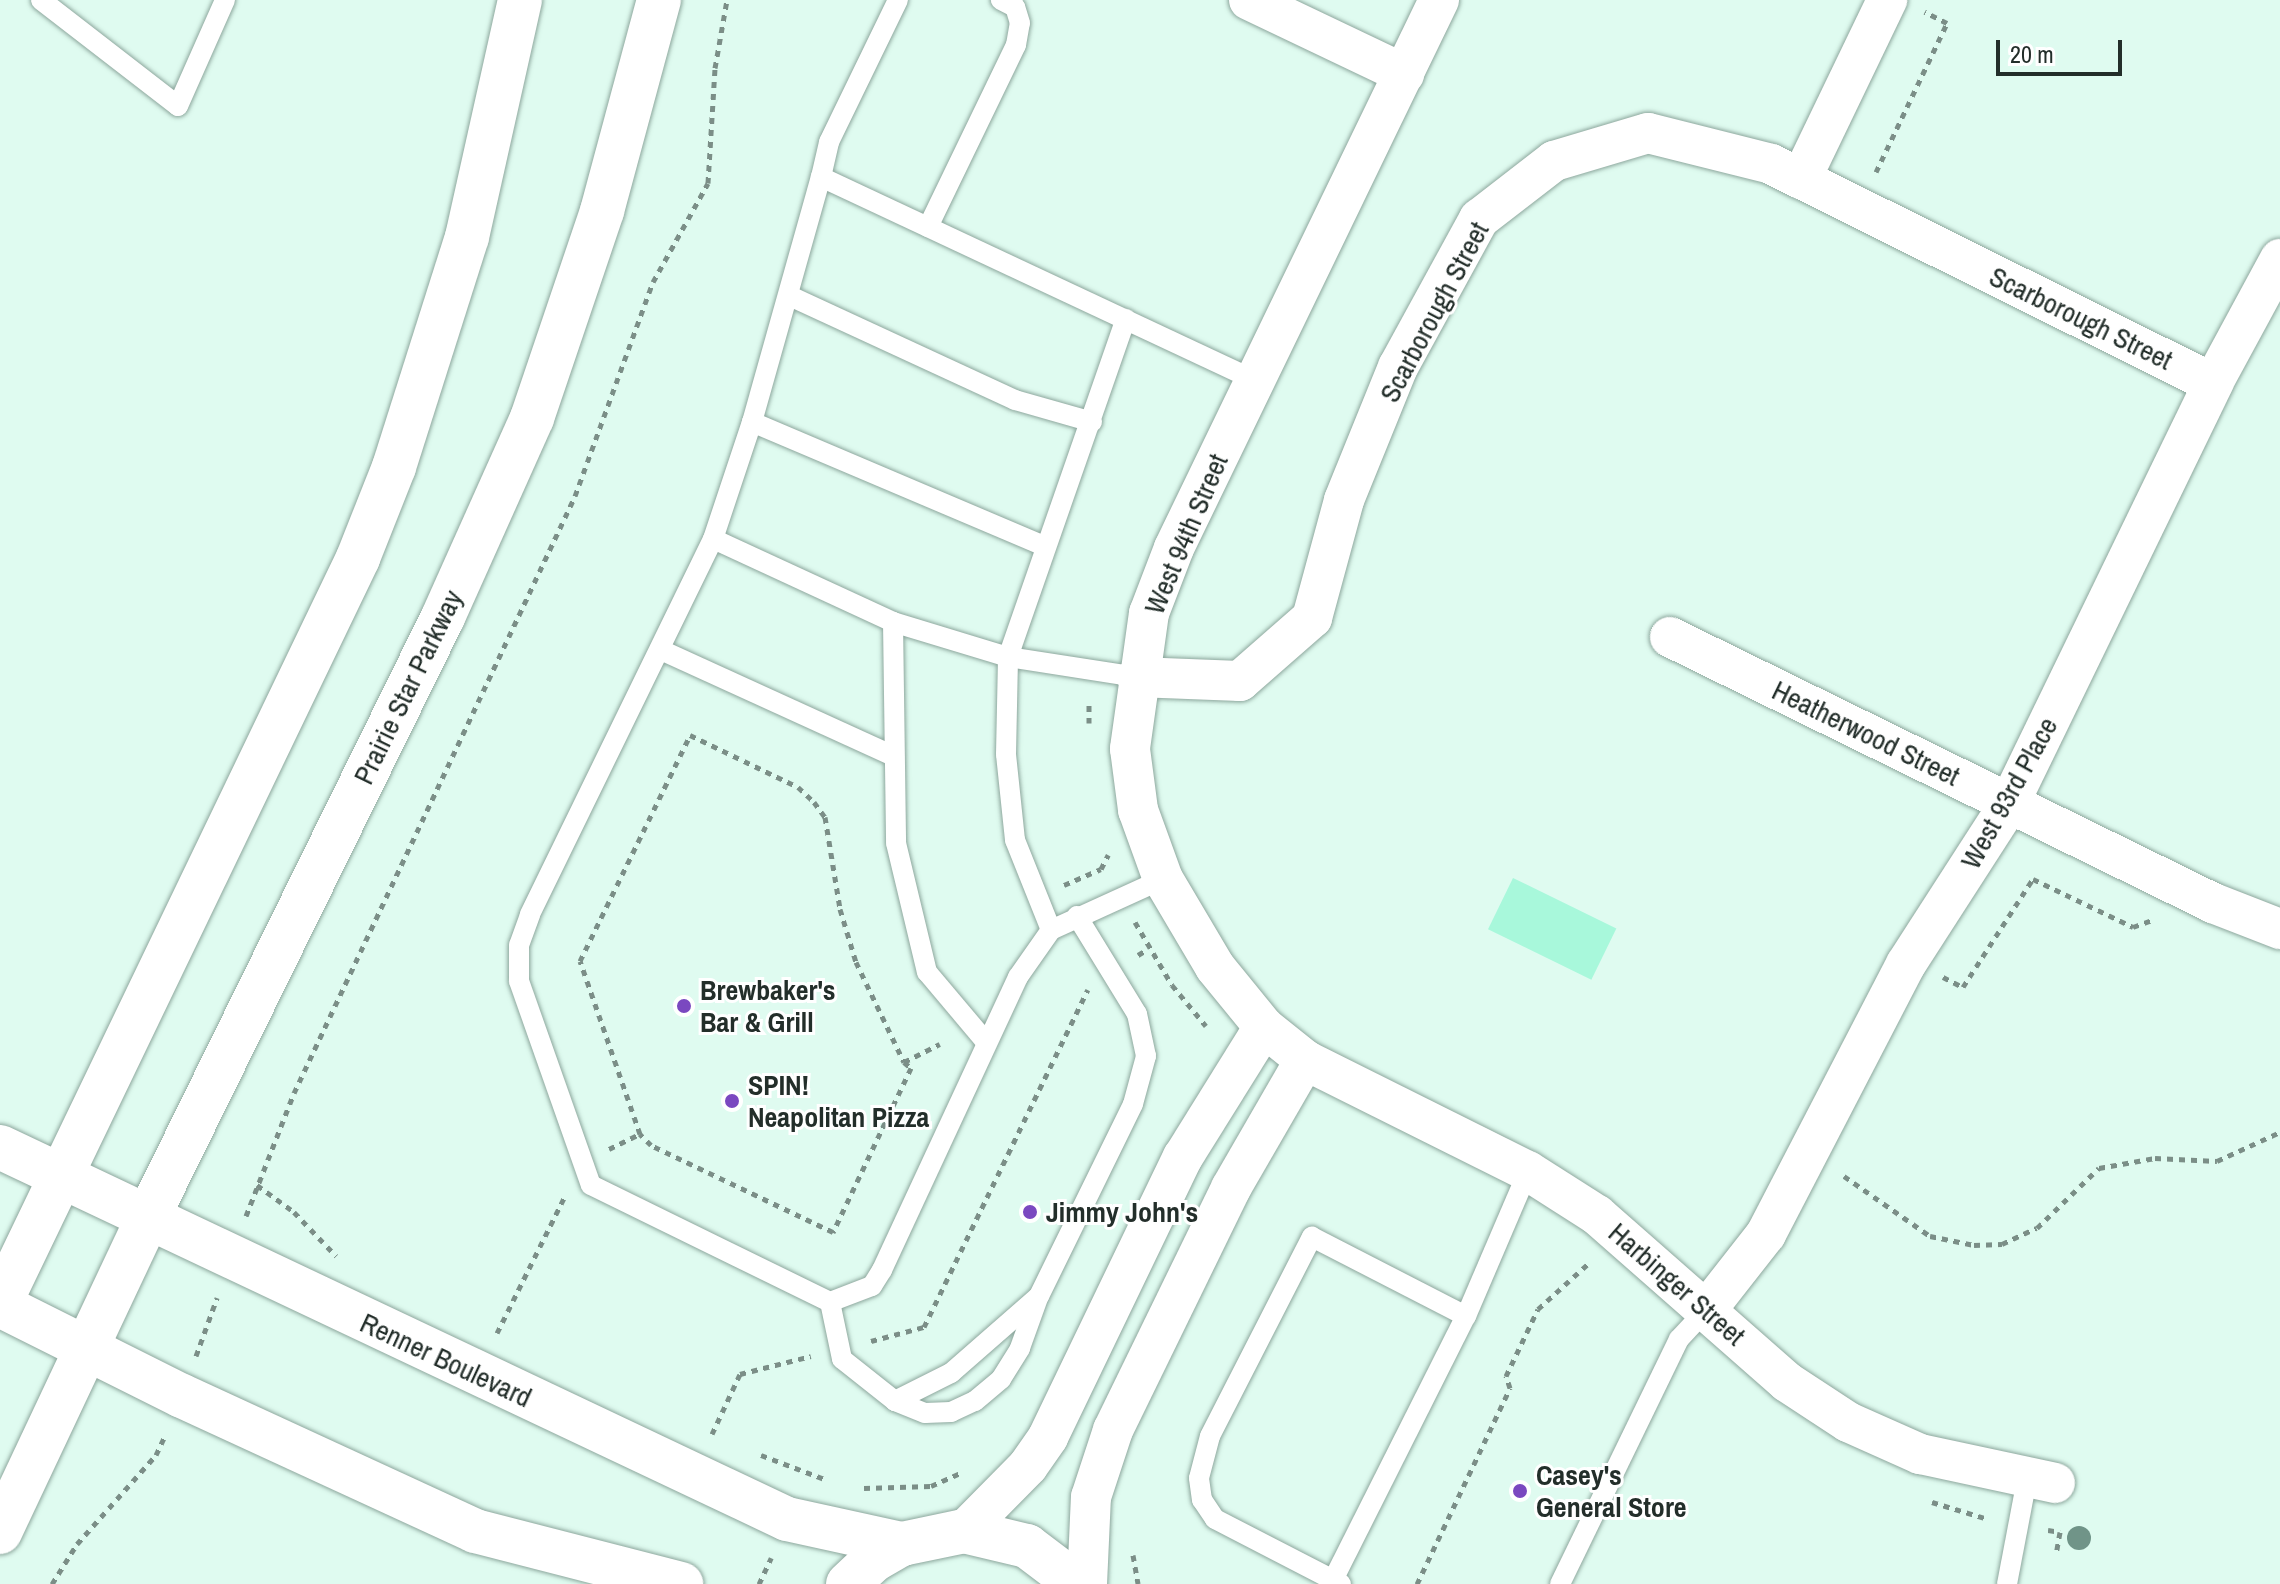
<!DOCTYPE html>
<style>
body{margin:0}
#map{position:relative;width:2280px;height:1584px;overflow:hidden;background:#dffbf0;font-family:"Archivo Narrow",sans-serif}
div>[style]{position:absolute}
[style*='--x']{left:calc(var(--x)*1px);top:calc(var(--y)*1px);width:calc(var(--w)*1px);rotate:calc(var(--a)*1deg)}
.green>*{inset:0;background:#a8f8db;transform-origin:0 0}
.path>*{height:5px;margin-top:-2.5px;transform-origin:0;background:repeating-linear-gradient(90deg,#7b8e87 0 6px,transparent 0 12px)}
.roads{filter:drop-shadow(0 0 2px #8da79d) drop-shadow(0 0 2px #8da79d)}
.service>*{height:20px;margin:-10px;padding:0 10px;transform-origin:10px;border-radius:10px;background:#fff}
.minor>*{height:40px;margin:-20px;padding:0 20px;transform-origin:20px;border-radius:20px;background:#fff}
.secondary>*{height:44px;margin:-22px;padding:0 22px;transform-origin:22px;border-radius:22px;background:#fff}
.trees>*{width:24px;height:24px;margin:-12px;border-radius:50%;background:#709488}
.dots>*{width:22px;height:22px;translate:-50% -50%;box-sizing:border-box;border:4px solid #fff;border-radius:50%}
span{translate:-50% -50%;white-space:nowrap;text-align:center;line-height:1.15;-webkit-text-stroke:6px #fff;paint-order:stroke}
.street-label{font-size:28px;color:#232e2a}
.poi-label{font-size:28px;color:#232e2a;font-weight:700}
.left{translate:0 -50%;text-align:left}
.scale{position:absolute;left:1996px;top:40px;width:126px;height:36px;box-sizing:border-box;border:4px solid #232e2a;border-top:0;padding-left:10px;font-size:24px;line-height:28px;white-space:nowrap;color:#232e2a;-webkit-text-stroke:6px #fff;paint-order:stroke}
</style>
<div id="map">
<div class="green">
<div style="left:1513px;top:878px;width:115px;height:57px;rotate:26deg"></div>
</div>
<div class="path">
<div style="--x:1876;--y:172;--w:165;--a:-64.5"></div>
<div style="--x:1947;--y:23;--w:25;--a:-153"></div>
<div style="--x:1089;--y:723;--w:22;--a:-90"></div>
<div style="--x:1064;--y:885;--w:40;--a:-23.4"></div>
<div style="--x:1101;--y:869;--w:16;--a:-63"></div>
<div style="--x:1135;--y:922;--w:73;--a:59.6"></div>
<div style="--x:1172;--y:985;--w:53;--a:50.3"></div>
<div style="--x:1138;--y:955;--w:12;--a:-31"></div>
<div style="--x:1943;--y:977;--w:22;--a:27"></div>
<div style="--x:1963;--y:987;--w:129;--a:-57.1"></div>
<div style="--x:2033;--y:879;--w:111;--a:25.6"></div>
<div style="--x:2133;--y:927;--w:20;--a:-20"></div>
<div style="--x:904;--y:1062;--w:9;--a:41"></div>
<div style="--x:911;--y:1068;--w:182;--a:115.4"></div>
<div style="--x:833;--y:1232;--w:202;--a:-154.5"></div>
<div style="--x:651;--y:1145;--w:16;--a:-135"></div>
<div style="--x:640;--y:1134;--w:183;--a:-109.1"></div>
<div style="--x:580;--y:961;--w:251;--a:-64"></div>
<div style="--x:690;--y:735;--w:120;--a:25.7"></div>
<div style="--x:798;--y:787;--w:22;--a:43"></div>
<div style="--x:814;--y:802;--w:19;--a:54"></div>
<div style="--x:825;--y:817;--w:93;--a:80.7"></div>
<div style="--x:840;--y:909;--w:55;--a:73.2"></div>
<div style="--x:856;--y:962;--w:111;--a:64.4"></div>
<div style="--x:904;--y:1062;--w:40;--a:-26.6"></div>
<div style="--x:609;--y:1149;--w:34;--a:-26"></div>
<div style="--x:1844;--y:1176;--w:105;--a:34.9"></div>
<div style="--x:1930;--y:1236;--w:45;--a:11.6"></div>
<div style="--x:1974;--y:1245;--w:28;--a:-2"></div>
<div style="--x:2002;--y:1244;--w:38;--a:-25"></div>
<div style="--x:2037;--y:1228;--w:86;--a:-44.1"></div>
<div style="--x:2099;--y:1168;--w:57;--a:-10.1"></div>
<div style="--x:2155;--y:1158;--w:62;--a:2.8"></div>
<div style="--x:2217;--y:1161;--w:69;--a:-24.7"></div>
<div style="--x:257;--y:1185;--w:46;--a:36.1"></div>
<div style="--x:294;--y:1212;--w:61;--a:46.3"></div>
<div style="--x:246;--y:1216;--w:132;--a:-68.7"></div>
<div style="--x:294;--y:1093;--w:660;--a:-64.79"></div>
<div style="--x:575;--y:496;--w:228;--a:-70"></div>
<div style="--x:653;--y:282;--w:113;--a:-60.9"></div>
<div style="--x:708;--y:183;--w:115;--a:-86.5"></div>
<div style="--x:715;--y:68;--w:69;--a:-80"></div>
<div style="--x:497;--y:1333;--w:151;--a:-63.6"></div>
<div style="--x:871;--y:1341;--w:55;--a:-14.8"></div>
<div style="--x:924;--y:1327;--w:375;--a:-64.1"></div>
<div style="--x:196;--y:1356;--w:62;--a:-70.1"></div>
<div style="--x:712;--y:1434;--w:66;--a:-65"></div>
<div style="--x:740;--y:1374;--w:73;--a:-14.2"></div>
<div style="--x:761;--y:1455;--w:71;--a:20.7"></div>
<div style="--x:864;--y:1488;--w:67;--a:-1.7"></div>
<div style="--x:931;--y:1486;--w:34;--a:-24"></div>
<div style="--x:1932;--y:1502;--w:59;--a:16.9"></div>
<div style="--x:2048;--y:1530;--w:12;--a:9"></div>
<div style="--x:2060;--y:1532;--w:22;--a:100"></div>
<div style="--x:1133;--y:1555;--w:29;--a:80"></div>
<div style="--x:52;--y:1584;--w:47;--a:-58"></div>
<div style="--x:77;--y:1544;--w:119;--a:-48.4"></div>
<div style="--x:156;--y:1455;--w:21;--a:-65"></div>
<div style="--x:759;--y:1584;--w:29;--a:-65"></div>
<div style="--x:1417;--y:1584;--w:217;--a:-64.6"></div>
<div style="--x:1510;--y:1388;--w:13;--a:-108"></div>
<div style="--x:1506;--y:1376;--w:74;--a:-64.5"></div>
<div style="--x:1538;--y:1309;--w:70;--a:-42.1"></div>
</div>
<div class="roads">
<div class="service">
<div style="--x:41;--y:0;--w:173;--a:37.7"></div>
<div style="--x:178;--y:106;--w:116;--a:-66.1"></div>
<div style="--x:821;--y:177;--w:36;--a:-77"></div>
<div style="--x:829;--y:142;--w:158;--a:-64.1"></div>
<div style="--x:928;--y:227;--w:202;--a:-64.2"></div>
<div style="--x:1016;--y:45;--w:22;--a:-80"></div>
<div style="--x:1020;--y:23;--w:17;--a:-107"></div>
<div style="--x:1015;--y:7;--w:16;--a:-153"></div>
<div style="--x:790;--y:296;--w:248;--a:24.8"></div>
<div style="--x:1015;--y:400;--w:80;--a:15.9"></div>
<div style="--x:752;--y:422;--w:319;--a:23"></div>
<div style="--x:713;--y:539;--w:123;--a:-71.6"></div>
<div style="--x:752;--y:422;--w:255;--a:-74.3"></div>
<div style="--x:821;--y:177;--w:478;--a:25.1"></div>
<div style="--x:893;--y:622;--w:221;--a:89.2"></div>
<div style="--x:896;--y:843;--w:133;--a:76.5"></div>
<div style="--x:927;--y:972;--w:92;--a:49.9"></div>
<div style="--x:661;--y:650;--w:256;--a:24.5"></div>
<div style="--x:1137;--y:677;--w:131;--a:-171.2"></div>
<div style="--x:1008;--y:657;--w:120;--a:-163.1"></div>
<div style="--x:893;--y:622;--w:198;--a:-155.2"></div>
<div style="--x:713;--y:539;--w:418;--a:116"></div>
<div style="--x:530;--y:915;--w:32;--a:110"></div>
<div style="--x:519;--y:945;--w:36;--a:90"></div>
<div style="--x:519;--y:981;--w:216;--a:70.6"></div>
<div style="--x:591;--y:1185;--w:266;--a:26.1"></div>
<div style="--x:830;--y:1302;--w:45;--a:-20.9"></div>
<div style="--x:872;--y:1286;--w:19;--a:-58"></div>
<div style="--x:882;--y:1270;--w:323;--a:-65.1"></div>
<div style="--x:1018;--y:977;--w:57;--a:-54.9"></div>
<div style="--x:1051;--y:930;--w:123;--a:-24.5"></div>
<div style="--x:1051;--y:930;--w:97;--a:-111.8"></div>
<div style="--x:1015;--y:840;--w:86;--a:-96"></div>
<div style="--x:1006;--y:754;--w:97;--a:-88.8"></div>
<div style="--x:1008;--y:657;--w:358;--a:-70.8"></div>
<div style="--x:830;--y:1302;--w:58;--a:78.1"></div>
<div style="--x:842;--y:1359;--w:68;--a:38.4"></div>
<div style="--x:895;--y:1401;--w:63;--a:-26.6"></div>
<div style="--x:951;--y:1373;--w:117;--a:-41.2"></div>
<div style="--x:1039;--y:1296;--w:214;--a:-63.9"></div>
<div style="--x:1133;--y:1104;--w:50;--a:-74.8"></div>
<div style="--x:1146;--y:1056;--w:43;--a:-102.1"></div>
<div style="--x:1137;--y:1014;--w:115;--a:-121.5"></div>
<div style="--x:895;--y:1401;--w:32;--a:22"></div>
<div style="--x:925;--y:1413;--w:26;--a:-2"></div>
<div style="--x:951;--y:1412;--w:26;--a:-25"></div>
<div style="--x:975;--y:1401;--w:34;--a:-40"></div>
<div style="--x:1001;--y:1379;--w:36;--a:-58"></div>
<div style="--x:1020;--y:1348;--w:53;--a:-70.2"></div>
<div style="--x:1333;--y:1580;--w:296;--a:-63.3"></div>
<div style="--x:1466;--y:1316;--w:158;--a:-66.8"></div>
<div style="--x:1341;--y:1584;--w:142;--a:-152.7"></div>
<div style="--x:1215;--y:1519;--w:23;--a:-124"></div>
<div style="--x:1202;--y:1500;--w:22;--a:-98"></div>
<div style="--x:1199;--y:1478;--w:43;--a:-75.3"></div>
<div style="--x:1210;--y:1436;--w:224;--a:-62.9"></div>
<div style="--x:1312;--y:1237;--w:173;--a:27.2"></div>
<div style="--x:1560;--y:1584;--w:272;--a:-64.1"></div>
<div style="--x:1679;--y:1339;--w:42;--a:-46.9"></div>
<div style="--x:2007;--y:1584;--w:107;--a:-79.2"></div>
</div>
<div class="minor">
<div style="--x:1249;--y:0;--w:172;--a:25.5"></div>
<div style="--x:1439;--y:0;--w:609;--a:115.81"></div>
<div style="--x:1174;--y:548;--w:70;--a:111"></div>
<div style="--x:1149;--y:613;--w:137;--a:98"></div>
<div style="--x:1130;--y:749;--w:62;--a:82.5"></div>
<div style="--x:1138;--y:810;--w:73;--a:70.1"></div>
<div style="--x:1163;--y:879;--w:102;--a:59.4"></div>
<div style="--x:1215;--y:967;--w:77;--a:50.8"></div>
<div style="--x:1264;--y:1027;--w:53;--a:38.8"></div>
<div style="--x:1305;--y:1060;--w:249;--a:26.5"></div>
<div style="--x:1528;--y:1171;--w:82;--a:32.5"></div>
<div style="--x:1597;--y:1215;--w:253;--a:41.3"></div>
<div style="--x:1787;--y:1382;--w:73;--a:33.3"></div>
<div style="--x:1848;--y:1422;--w:79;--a:24"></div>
<div style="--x:1920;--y:1454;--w:138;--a:12.1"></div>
<div style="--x:1801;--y:179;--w:199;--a:-64.3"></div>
<div style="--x:1670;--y:637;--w:605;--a:26.1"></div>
<div style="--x:2213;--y:903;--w:72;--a:21.2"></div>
<div style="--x:1137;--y:677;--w:103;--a:2.2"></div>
<div style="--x:1240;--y:681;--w:96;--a:-41.2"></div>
<div style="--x:1312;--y:618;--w:122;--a:-74.8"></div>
<div style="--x:1344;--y:500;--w:144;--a:-67.9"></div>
<div style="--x:1398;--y:367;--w:169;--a:-61.3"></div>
<div style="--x:1479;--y:219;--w:95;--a:-37.7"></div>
<div style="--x:1554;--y:161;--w:98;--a:-16.6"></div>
<div style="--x:1648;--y:133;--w:127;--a:14.1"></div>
<div style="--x:1771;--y:164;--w:493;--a:26.4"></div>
<div style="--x:1708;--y:1308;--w:94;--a:-51.9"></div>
<div style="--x:1766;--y:1234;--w:304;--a:-62.6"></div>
<div style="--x:1906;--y:964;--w:190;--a:-57.2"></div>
<div style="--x:2009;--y:804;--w:468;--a:-64.1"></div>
<div style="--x:2213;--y:383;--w:141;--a:-61.6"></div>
<div style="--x:964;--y:1531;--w:91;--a:-45.4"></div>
<div style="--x:1028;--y:1466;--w:35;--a:-55"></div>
<div style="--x:1048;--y:1437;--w:311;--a:-64.3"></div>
<div style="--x:1183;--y:1157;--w:153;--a:-58.1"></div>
<div style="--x:1087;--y:1584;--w:87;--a:-87.4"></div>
<div style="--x:1091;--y:1497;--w:71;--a:-71.8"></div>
<div style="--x:1113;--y:1430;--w:269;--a:-64"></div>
<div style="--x:1231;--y:1188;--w:148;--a:-60"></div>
</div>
<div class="secondary">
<div style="--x:0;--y:1147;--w:870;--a:25.3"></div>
<div style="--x:787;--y:1519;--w:118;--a:12.3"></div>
<div style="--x:0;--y:1303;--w:827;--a:-64.33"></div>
<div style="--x:358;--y:558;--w:98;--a:-68.4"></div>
<div style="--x:394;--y:467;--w:241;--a:-72.4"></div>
<div style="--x:467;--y:237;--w:243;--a:-77.4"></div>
<div style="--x:0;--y:1305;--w:203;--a:26.6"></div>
<div style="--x:182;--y:1396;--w:323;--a:24.7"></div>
<div style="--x:475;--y:1531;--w:213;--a:14.4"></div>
<div style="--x:0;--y:1532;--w:346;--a:-64.8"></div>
<div style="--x:147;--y:1219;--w:671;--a:-63.82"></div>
<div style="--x:443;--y:617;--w:218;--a:-65.9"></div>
<div style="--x:532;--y:418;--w:219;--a:-71.3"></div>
<div style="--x:602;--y:211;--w:219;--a:-74.9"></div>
<div style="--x:848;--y:1584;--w:35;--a:-43"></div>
<div style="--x:874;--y:1560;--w:32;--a:-30"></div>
<div style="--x:902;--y:1544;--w:63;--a:-11.8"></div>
<div style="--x:964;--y:1531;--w:65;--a:13.4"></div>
<div style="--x:1027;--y:1546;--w:63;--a:37.2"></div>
</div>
</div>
<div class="trees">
<div style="left:2079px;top:1538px"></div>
</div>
<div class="dots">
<div style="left:684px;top:1006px;background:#7a48c0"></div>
<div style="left:732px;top:1101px;background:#7a48c0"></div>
<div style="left:1030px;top:1212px;background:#7a48c0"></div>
<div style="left:1520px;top:1491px;background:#7a48c0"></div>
</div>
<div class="street-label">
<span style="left:1434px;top:312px;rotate:-62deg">Scarborough Street</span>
<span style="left:2081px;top:318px;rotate:26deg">Scarborough Street</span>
<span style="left:1186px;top:534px;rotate:-67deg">West 94th Street</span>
<span style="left:408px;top:687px;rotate:-64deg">Prairie Star Parkway</span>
<span style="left:1866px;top:733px;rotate:26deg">Heatherwood Street</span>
<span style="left:2009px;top:793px;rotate:-61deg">West 93rd Place</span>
<span style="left:1677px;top:1284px;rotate:41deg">Harbinger Street</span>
<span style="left:446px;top:1360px;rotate:25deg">Renner Boulevard</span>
</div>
<div class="poi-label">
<span class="left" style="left:700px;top:1006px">Brewbaker's<br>Bar &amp; Grill</span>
<span class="left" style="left:748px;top:1101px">SPIN!<br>Neapolitan Pizza</span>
<span class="left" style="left:1046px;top:1212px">Jimmy John's</span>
<span class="left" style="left:1536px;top:1491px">Casey's<br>General Store</span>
</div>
<div class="scale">20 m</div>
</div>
